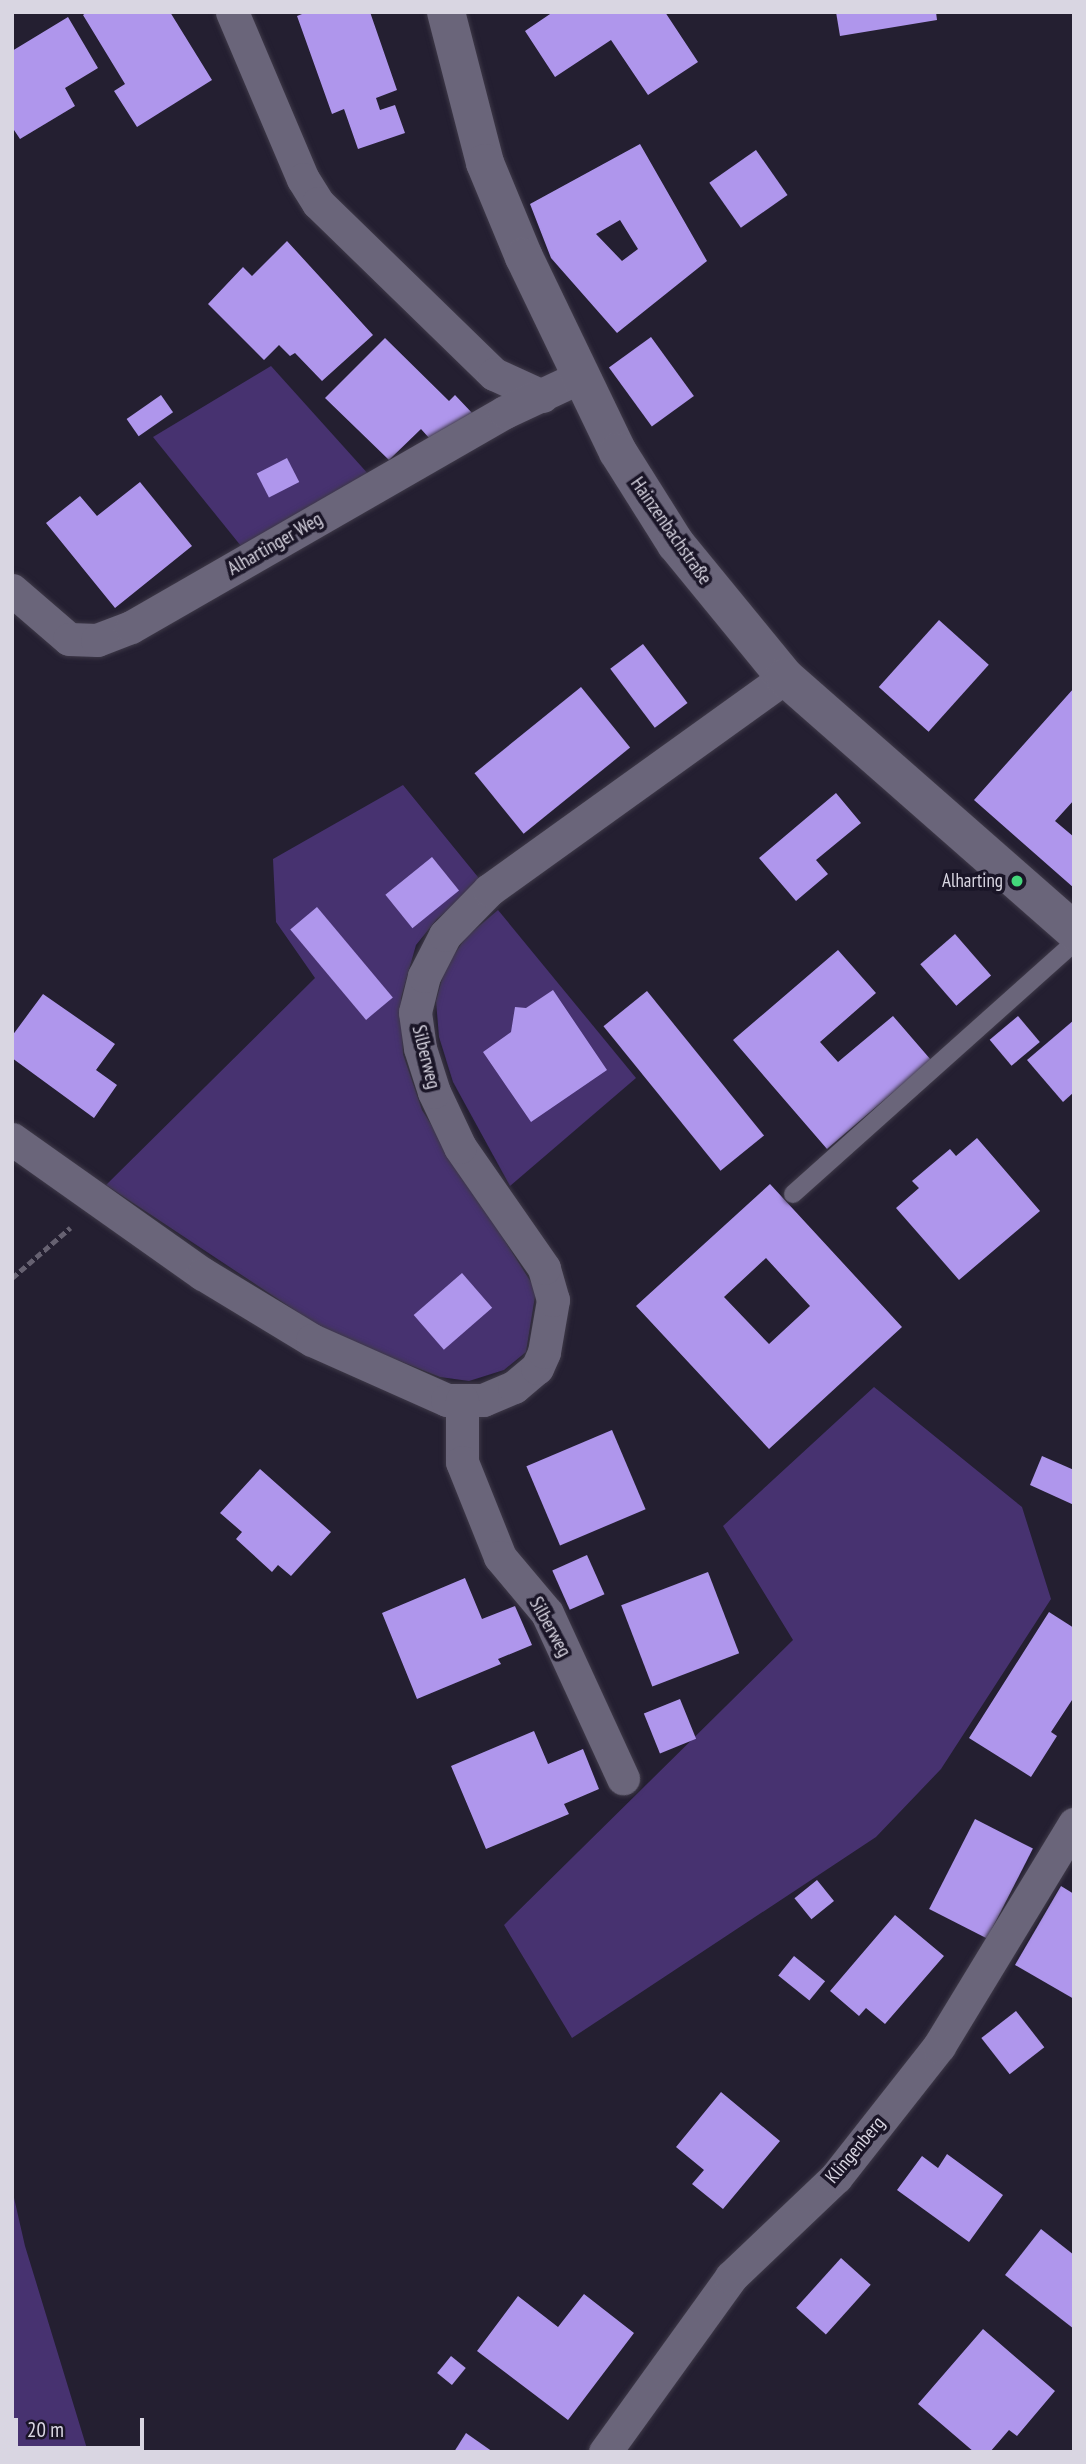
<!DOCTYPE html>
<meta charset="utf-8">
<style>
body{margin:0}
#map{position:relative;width:1086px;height:2464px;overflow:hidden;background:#241f31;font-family:"PT Sans Narrow",sans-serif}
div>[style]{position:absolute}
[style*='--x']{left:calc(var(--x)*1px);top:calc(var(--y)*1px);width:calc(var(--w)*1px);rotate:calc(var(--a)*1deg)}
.green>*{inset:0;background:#473270}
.building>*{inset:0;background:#af96ec;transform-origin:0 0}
.path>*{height:4.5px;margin-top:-2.25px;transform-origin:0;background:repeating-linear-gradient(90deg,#666171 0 7px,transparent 0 10.5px)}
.roads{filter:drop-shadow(0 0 2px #3e3948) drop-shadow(0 0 2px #3e3948)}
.lane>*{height:18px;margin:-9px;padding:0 9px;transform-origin:9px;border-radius:9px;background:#6a657a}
.street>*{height:33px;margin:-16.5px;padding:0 16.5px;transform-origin:16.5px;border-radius:16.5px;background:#6a657a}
.secondary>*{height:38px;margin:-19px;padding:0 19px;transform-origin:19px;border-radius:19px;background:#6a657a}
.dots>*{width:19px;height:19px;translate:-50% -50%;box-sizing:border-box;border:4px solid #1a1527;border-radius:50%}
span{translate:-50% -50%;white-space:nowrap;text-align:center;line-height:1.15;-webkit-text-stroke:7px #1a1527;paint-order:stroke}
.street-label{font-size:19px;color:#d9d6e2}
.poi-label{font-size:19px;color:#d9d6e2}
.right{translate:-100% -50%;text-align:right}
.frame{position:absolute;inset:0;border:14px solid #d9d6e2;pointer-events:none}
.scale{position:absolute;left:14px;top:2418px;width:130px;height:32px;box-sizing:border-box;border:4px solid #d9d6e2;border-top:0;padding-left:9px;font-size:21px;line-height:24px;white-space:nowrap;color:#d9d6e2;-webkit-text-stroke:5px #1a1527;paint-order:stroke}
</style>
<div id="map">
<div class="green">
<div style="clip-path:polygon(271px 366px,370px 476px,241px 546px,153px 437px)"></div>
<div style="clip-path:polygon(403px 785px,482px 882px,437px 919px,416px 945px,401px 998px,403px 1054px,422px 1110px,536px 1290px,526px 1352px,504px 1370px,469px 1381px,440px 1377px,329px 1333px,106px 1185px,315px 978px,276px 922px,273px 859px)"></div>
<div style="clip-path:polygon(498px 910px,636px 1078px,510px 1186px,453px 1082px,439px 1037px,436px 1001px,445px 968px,466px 937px)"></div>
<div style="clip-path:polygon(874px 1387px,1022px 1507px,1051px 1599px,941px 1769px,876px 1837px,572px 2038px,504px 1925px,793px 1640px,723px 1526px)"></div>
<div style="clip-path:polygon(12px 2189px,25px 2246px,88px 2452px,12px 2452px)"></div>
</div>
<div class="building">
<div style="clip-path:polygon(87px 12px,170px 12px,212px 80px,137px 127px,114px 91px,125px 84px,83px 15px)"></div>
<div style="clip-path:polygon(307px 12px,370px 12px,397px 90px,376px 98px,380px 110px,395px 105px,405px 133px,358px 149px,344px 109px,332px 114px,297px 16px)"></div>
<div style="clip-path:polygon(553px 12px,665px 12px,698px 62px,648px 95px,611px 40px,555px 77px,525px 31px)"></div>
<div style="clip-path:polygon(836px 12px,936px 12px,937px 20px,840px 36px)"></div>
<div style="clip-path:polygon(68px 17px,98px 68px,65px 88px,75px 106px,20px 139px,12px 127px,12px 51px)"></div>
<div style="clip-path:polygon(evenodd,640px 144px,707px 261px,617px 333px,551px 258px,530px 204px,640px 144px,620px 220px,638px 249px,622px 261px,596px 234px,620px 220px)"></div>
<div style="left:756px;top:150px;width:55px;height:57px;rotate:55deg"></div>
<div style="clip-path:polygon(287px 241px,373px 335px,322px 381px,295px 353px,290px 356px,279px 345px,264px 360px,208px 304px,243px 267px,252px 276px)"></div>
<div style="left:651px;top:337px;width:73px;height:52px;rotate:54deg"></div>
<div style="clip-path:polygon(385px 338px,449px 401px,455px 395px,473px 414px,430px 439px,421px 429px,389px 460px,325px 398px)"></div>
<div style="left:161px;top:395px;width:21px;height:42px;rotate:55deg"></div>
<div style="left:287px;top:458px;width:27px;height:34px;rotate:63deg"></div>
<div style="clip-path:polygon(140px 482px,192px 546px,115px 608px,46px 523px,80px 496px,97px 516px)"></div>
<div style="left:939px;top:620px;width:67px;height:90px;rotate:42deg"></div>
<div style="left:643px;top:644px;width:74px;height:41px;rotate:53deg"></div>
<div style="left:581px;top:687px;width:78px;height:137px;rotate:51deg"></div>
<div style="clip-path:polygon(1074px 688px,1074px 800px,1055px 821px,1074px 837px,1074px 888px,974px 800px)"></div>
<div style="clip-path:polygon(836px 793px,861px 823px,816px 860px,828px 874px,796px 901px,759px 858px)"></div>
<div style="left:432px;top:857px;width:43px;height:60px;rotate:51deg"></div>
<div style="left:317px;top:907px;width:118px;height:35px;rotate:50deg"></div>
<div style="left:955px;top:934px;width:55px;height:46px;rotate:49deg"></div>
<div style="clip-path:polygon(838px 950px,876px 993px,820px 1042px,838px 1062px,893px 1016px,931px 1060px,827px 1149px,733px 1040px)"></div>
<div style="clip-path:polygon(553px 990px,607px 1070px,531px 1122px,483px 1052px,511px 1032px,515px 1007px,526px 1008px)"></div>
<div style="left:647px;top:991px;width:186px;height:56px;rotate:51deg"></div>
<div style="clip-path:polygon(43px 994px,115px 1044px,96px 1070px,117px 1085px,94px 1118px,12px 1058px,12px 1036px)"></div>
<div style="left:1018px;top:1016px;width:34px;height:37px;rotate:50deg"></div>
<div style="clip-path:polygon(1074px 1020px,1074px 1092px,1063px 1102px,1027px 1060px)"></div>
<div style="clip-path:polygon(977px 1138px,1040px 1211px,959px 1280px,896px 1208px,919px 1188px,912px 1181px,950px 1149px,956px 1156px)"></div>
<div style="clip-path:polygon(evenodd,770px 1184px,902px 1327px,769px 1449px,636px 1306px,770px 1184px,766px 1258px,810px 1306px,769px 1344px,724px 1297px,766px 1258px)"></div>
<div style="left:462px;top:1273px;width:46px;height:64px;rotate:49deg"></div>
<div style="left:612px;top:1430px;width:86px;height:93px;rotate:67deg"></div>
<div style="clip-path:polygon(1042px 1456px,1074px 1470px,1074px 1505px,1030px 1485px)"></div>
<div style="clip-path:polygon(260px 1469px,331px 1532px,291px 1576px,278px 1565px,272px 1572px,236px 1539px,242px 1532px,220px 1513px)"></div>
<div style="left:587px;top:1555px;width:43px;height:38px;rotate:66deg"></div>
<div style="left:708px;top:1572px;width:87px;height:93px;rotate:69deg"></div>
<div style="clip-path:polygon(465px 1578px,482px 1619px,515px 1606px,532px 1645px,498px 1659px,501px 1664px,417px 1699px,382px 1613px)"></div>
<div style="clip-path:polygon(1049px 1612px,1074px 1628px,1074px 1697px,1051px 1732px,1057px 1736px,1031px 1777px,969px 1738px)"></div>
<div style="left:680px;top:1699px;width:43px;height:39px;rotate:68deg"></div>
<div style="clip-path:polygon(534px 1731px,548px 1764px,583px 1749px,599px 1789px,564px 1804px,569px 1814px,486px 1849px,451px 1766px)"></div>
<div style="left:975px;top:1819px;width:65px;height:101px;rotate:27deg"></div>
<div style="left:817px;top:1880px;width:27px;height:29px;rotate:51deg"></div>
<div style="clip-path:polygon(1061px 1886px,1074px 1894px,1074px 1999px,1015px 1965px)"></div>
<div style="clip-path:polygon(895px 1915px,944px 1956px,885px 2024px,866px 2008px,859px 2016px,830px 1991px)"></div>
<div style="left:794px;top:1956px;width:40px;height:25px;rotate:39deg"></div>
<div style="left:1016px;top:2011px;width:46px;height:44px;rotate:52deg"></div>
<div style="clip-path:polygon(721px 2092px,780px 2141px,723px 2209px,692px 2184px,704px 2170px,676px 2147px)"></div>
<div style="clip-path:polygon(947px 2154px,1003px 2195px,969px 2242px,897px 2190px,922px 2156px,938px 2168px)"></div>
<div style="clip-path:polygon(1041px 2229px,1074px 2255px,1074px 2329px,1005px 2275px)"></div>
<div style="left:841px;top:2258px;width:40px;height:67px;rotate:42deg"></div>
<div style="clip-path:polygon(584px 2294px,634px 2333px,568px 2420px,477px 2351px,518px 2296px,558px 2327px)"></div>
<div style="clip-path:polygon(983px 2329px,1055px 2391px,1017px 2436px,1009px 2430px,990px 2452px,974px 2452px,918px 2404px)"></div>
<div style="left:451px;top:2356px;width:19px;height:22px;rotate:39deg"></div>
<div style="clip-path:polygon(466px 2433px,493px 2452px,454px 2452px)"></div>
</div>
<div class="path">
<div style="--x:12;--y:1278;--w:77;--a:-40.8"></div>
</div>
<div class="roads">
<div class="lane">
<div style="--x:793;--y:1194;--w:377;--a:-41.8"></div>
</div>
<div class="street">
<div style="--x:232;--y:12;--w:181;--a:67"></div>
<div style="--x:303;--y:179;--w:28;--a:58"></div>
<div style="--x:318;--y:203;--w:245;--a:44.2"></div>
<div style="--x:494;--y:374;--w:53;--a:24.6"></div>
<div style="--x:12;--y:590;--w:75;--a:40.7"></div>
<div style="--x:69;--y:639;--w:28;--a:2"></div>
<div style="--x:97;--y:640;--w:36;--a:-21"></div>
<div style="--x:131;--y:627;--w:431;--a:-29.9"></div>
<div style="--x:505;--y:412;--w:81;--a:-25"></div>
<div style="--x:12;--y:1139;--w:234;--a:35.3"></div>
<div style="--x:203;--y:1274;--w:127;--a:31.2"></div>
<div style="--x:312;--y:1340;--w:148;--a:24"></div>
<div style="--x:447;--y:1400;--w:36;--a:0"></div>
<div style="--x:483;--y:1400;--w:34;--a:-23"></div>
<div style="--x:514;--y:1387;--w:30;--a:-40"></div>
<div style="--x:537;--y:1368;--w:17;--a:-66"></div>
<div style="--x:544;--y:1352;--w:53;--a:-80.2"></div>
<div style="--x:553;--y:1300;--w:33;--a:-106"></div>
<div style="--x:544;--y:1268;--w:147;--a:-124.8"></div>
<div style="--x:460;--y:1147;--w:61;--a:-115.3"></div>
<div style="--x:434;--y:1092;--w:46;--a:-107.7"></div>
<div style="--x:420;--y:1048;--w:36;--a:-98"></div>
<div style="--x:415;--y:1012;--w:37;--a:-76"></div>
<div style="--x:424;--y:976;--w:46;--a:-62.9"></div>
<div style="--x:445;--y:935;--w:63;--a:-45.6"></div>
<div style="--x:489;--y:890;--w:365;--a:-35.7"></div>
<div style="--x:462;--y:1400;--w:62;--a:90"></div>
<div style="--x:462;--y:1462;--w:102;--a:68.2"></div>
<div style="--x:500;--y:1557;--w:73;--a:50"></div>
<div style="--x:547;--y:1613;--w:182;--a:65.3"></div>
<div style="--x:605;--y:2452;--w:216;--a:-54.2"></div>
<div style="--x:731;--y:2277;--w:145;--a:-43.6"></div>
<div style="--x:836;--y:2177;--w:167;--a:-51.8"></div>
<div style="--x:939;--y:2046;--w:260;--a:-58.7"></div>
</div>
<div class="secondary">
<div style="--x:446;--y:12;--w:156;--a:75.5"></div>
<div style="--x:485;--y:163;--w:102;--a:67.5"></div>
<div style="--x:524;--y:257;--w:216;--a:64.3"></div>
<div style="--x:618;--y:452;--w:109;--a:57.8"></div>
<div style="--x:676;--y:544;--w:172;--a:50.7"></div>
<div style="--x:785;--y:677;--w:385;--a:41.3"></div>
</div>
</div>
<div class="dots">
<div style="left:1017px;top:881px;background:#43d77b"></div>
</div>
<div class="street-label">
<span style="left:671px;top:531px;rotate:55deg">Hainzenbachstraße</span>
<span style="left:275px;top:544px;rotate:-30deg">Alhartinger Weg</span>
<span style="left:426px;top:1057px;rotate:76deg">Silberweg</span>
<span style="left:550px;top:1627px;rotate:61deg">Silberweg</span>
<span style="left:855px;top:2150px;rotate:-50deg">Klingenberg</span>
</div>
<div class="poi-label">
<span class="right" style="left:1003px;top:881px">Alharting</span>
</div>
<div class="frame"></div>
<div class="scale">20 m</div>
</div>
